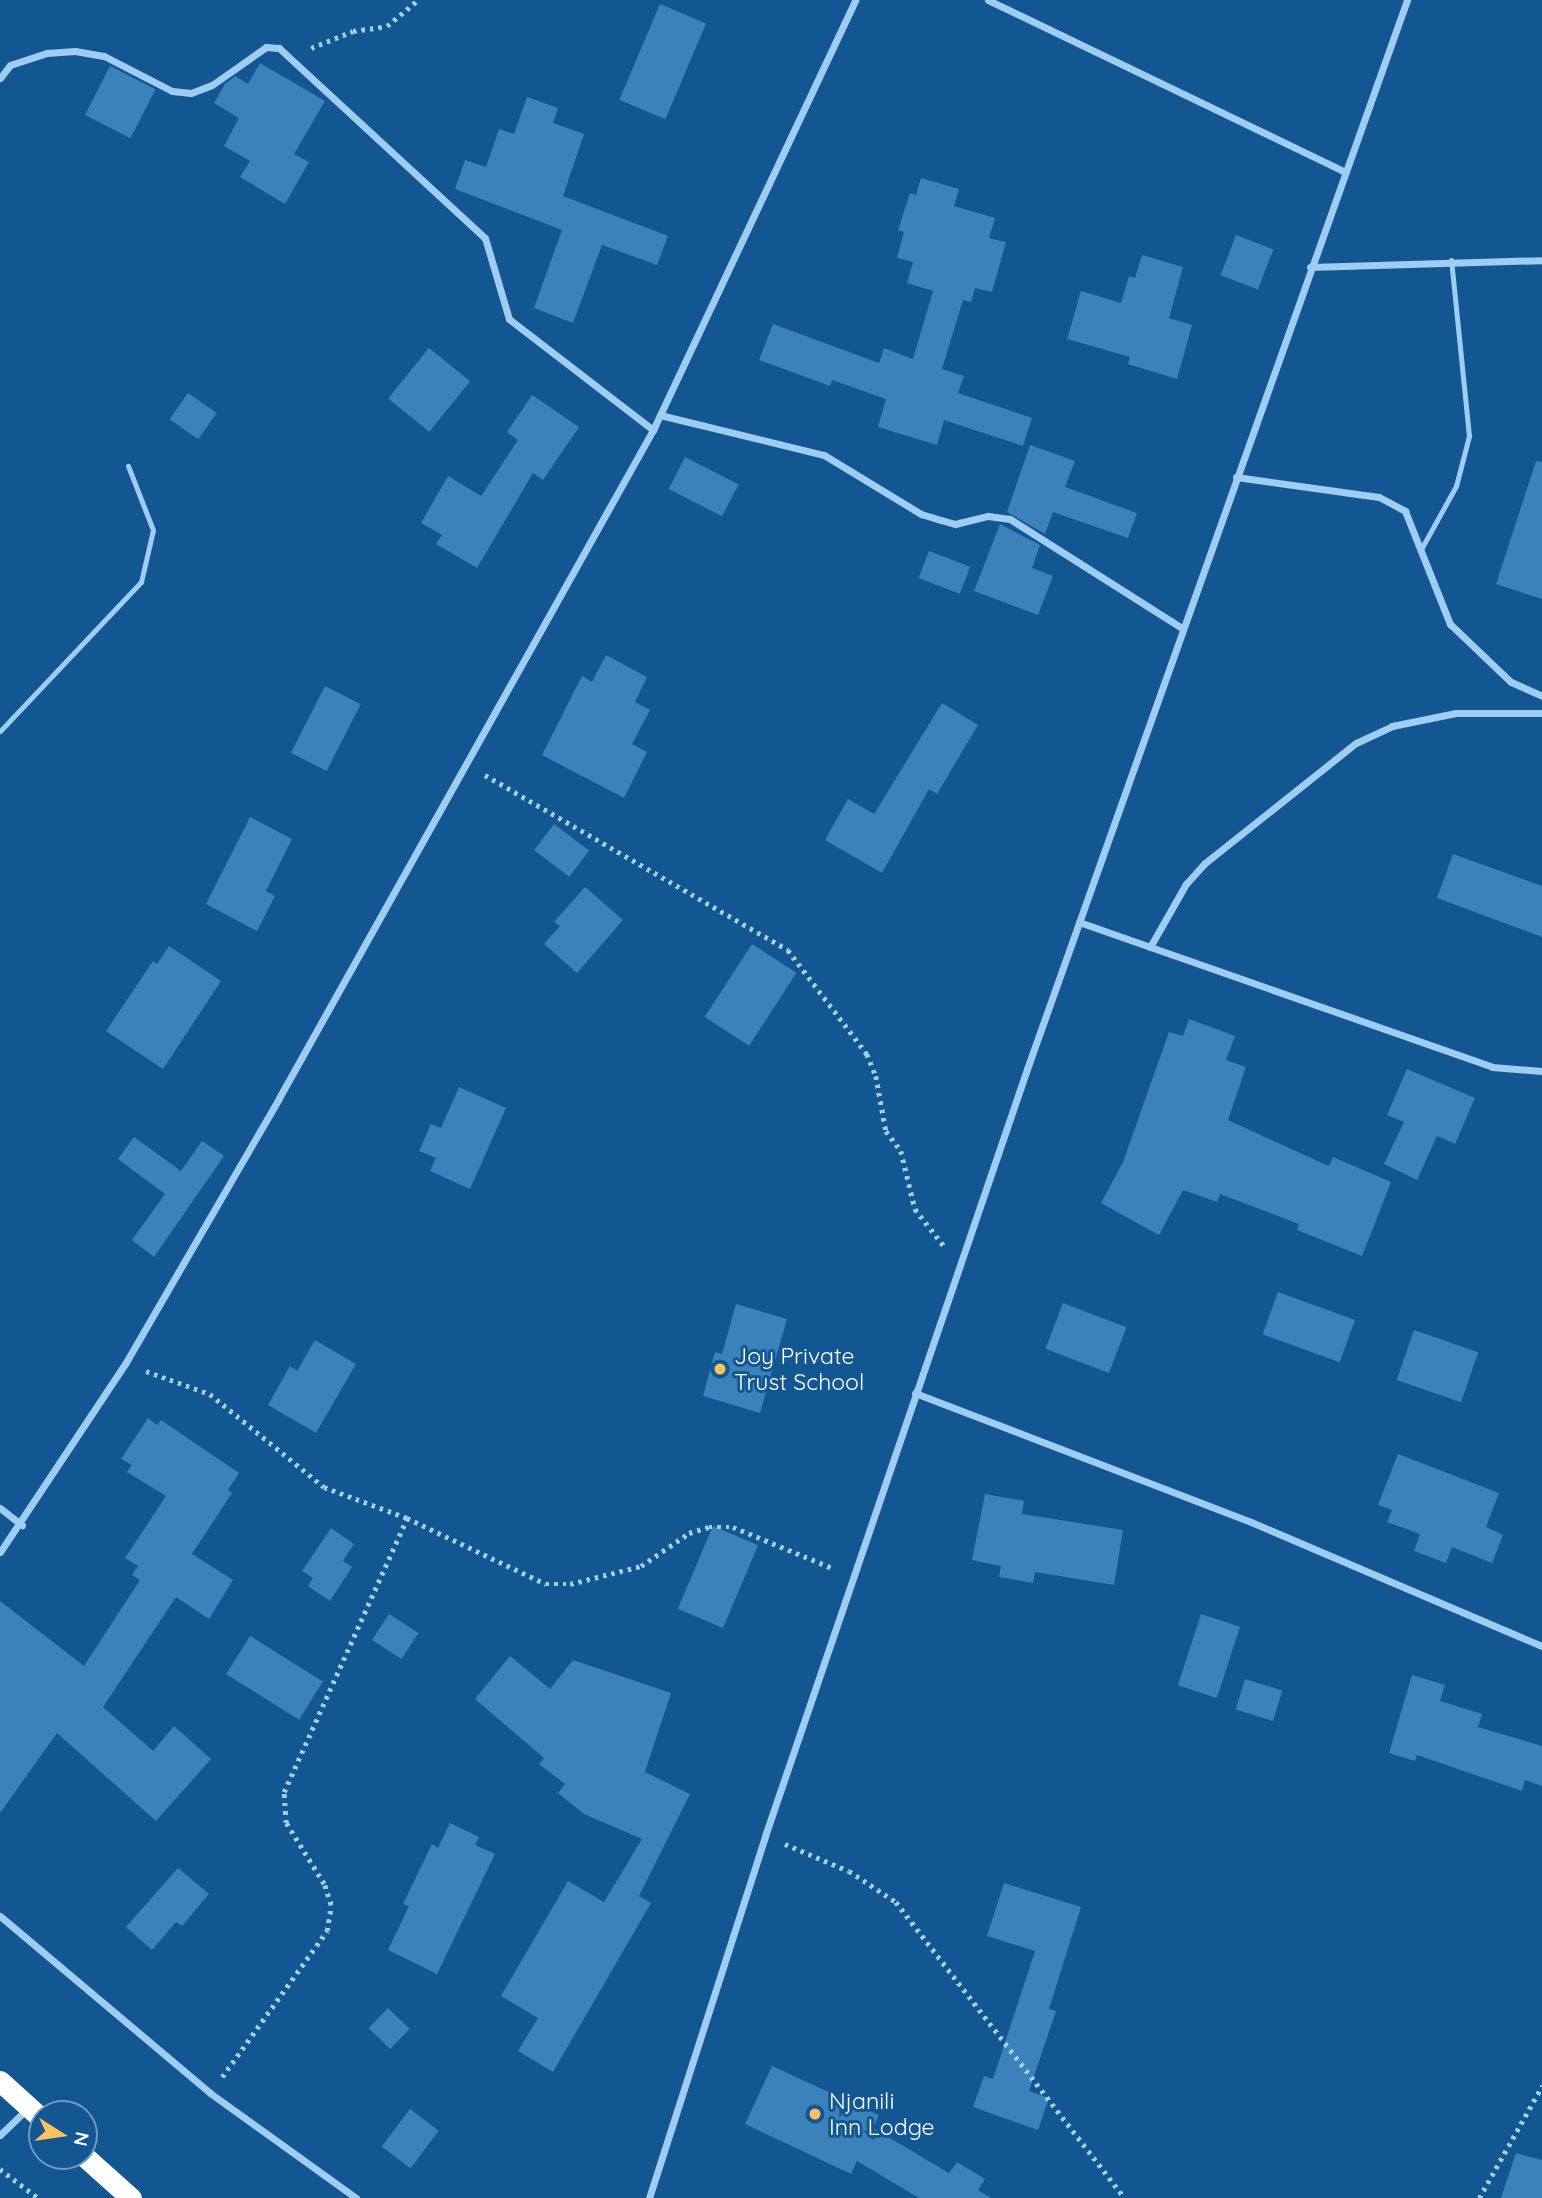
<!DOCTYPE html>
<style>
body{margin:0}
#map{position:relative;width:1542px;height:2198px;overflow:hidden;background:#125792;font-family:Quicksand,sans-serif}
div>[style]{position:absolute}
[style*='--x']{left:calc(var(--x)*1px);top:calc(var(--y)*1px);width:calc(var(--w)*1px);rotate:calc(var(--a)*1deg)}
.building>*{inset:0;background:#3b81ba;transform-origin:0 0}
.path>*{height:4.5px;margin-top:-2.25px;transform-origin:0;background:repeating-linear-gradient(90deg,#9fcdf2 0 3.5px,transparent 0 8.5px)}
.lane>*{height:5px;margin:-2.5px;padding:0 2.5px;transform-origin:2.5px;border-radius:2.5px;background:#9fcdf2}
.street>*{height:7px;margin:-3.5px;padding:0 3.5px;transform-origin:3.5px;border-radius:3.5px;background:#9fcdf2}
.highway>*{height:21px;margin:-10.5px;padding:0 10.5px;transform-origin:10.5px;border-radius:10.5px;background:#fff}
.dots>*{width:19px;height:19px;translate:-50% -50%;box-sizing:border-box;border:4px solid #125792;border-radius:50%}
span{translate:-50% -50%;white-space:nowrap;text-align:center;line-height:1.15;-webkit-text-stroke:6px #125792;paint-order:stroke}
.poi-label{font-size:23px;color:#fff}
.left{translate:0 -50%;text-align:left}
.north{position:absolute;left:28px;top:2100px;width:70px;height:70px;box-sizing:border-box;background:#125792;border:2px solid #719abe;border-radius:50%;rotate:102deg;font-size:19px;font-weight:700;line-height:28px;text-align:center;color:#fff}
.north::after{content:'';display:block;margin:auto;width:24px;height:32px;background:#ffc160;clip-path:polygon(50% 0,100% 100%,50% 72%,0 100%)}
</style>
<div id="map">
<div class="building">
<div style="left:660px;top:4px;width:50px;height:104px;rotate:23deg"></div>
<div style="clip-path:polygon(260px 63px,325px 101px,294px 154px,309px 162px,285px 204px,240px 177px,250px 161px,224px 146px,239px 118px,214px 103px,225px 84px,235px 76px,248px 84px)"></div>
<div style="left:110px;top:66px;width:51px;height:55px;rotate:27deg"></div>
<div style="clip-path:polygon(527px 97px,558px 108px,553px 123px,584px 134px,563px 196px,668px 236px,657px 265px,602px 245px,573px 323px,534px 308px,562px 230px,455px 189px,465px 160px,486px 167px,499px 129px,514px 134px)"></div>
<div style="clip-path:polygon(921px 178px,959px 189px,954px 206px,995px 218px,989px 238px,1006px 242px,992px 292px,975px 288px,971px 302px,963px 300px,942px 369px,964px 376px,958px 393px,1032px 418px,1023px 446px,944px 420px,937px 445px,878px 427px,886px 399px,832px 380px,830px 386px,759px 360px,773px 324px,879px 363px,884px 348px,913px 359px,933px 291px,907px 283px,913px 262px,897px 258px,904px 232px,898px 230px,910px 193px,916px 195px)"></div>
<div style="left:1236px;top:235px;width:40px;height:43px;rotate:21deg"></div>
<div style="clip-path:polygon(1142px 255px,1183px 267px,1169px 318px,1192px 325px,1177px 379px,1128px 364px,1130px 357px,1067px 339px,1081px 291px,1121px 303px,1129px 276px,1135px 278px)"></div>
<div style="left:429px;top:348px;width:53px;height:65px;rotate:39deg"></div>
<div style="left:188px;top:393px;width:35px;height:32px;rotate:35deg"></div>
<div style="clip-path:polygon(532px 395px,579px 427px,543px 480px,533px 473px,477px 568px,436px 544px,442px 535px,421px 523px,448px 476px,481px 496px,518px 440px,507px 432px)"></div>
<div style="clip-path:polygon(1030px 445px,1075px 461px,1065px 487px,1137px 513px,1128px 538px,1053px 512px,1045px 534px,1007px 512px)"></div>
<div style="left:685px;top:457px;width:60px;height:36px;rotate:27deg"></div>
<div style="clip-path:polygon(1536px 461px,1542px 462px,1542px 599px,1496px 584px)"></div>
<div style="clip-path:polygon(1000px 524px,1040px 545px,1032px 568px,1053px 576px,1038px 615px,974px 591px)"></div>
<div style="left:929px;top:551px;width:44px;height:29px;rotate:21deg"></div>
<div style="clip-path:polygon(606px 655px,647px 677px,635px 702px,650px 710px,632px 744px,647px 752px,624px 798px,542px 755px,582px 676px,592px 682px)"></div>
<div style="left:325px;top:686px;width:40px;height:75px;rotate:27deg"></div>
<div style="clip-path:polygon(942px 703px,978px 725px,937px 794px,929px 789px,882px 873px,825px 840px,848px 799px,874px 814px)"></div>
<div style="clip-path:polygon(250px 817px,292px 839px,266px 891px,275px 896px,257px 931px,206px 904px)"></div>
<div style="left:554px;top:824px;width:44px;height:33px;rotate:37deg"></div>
<div style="clip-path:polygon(1453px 854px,1542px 886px,1542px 937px,1437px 898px)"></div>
<div style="clip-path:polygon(585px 887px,623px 920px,577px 973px,544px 944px,560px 926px,554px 922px)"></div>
<div style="left:752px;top:944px;width:53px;height:87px;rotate:33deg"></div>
<div style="clip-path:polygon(169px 946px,221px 981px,163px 1069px,106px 1031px,153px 961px,157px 964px)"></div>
<div style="clip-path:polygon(1189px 1019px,1235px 1036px,1226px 1060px,1246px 1067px,1228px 1120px,1324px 1164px,1329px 1166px,1333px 1157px,1391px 1182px,1362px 1256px,1297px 1230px,1299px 1224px,1220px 1194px,1217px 1202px,1183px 1190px,1159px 1235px,1101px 1203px,1123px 1162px,1169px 1032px,1183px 1036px)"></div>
<div style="clip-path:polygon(1407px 1069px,1475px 1098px,1455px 1144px,1437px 1136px,1417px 1180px,1384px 1164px,1404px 1122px,1387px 1115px)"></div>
<div style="clip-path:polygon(459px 1087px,506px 1108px,470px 1189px,430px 1171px,436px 1158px,419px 1151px,431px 1124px,441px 1128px)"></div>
<div style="clip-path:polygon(134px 1137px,181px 1171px,202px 1141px,224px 1156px,154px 1257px,132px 1240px,165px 1194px,118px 1159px)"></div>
<div style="left:1278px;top:1292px;width:82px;height:45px;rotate:20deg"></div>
<div style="left:1063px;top:1303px;width:68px;height:49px;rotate:21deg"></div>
<div style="clip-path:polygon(736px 1304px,787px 1319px,760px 1413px,703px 1396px,715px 1352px,722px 1354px)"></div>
<div style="left:1414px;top:1330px;width:68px;height:53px;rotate:19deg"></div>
<div style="clip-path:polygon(315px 1340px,356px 1364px,316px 1433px,268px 1405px,290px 1366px,297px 1371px)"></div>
<div style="clip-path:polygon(148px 1418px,157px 1425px,161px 1420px,239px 1473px,228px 1490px,232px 1493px,192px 1554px,233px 1580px,209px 1619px,176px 1597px,103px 1707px,153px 1751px,174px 1726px,211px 1759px,156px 1821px,57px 1733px,0 1813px,0 1601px,84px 1666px,140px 1580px,132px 1575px,138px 1566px,125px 1558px,166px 1496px,127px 1472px,132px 1465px,121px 1459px)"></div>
<div style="clip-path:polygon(1398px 1454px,1499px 1493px,1486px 1527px,1503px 1535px,1492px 1563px,1452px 1547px,1446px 1563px,1414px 1551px,1420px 1534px,1387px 1522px,1392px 1510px,1378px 1505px)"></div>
<div style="clip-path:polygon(985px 1494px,1024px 1501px,1022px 1514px,1123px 1530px,1114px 1585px,1035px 1572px,1033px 1583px,999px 1577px,1001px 1566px,972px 1560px)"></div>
<div style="left:713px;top:1526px;width:49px;height:90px;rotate:23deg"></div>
<div style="clip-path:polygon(331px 1528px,354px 1544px,343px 1561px,352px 1567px,330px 1601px,308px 1586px,313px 1578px,302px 1571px)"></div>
<div style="left:389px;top:1614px;width:35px;height:31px;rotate:33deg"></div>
<div style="left:1201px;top:1614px;width:41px;height:75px;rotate:18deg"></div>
<div style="left:250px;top:1636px;width:86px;height:45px;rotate:32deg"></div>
<div style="clip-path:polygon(510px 1656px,550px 1689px,573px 1660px,671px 1693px,645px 1772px,690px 1794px,639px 1896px,651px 1903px,553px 2072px,518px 2051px,538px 2018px,501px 1996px,568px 1881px,604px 1902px,642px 1839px,584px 1814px,558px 1793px,565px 1784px,539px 1764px,544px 1758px,475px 1699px)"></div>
<div style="clip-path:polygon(1412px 1675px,1445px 1685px,1440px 1701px,1482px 1714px,1478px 1727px,1542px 1746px,1542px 1786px,1525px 1780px,1522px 1791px,1417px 1755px,1415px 1761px,1389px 1753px)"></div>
<div style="left:1245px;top:1679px;width:39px;height:32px;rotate:17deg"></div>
<div style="clip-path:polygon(450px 1823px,479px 1837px,475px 1845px,495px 1854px,437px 1974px,388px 1950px,409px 1906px,403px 1904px,432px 1844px,438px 1848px)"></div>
<div style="clip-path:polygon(178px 1868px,209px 1894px,182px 1926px,176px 1922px,152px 1950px,126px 1927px)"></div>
<div style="clip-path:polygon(1004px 1883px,1081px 1907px,1049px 2009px,1056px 2011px,1029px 2091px,1049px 2098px,1038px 2130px,973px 2107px,984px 2076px,993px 2079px,1035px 1951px,987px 1936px)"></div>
<div style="left:388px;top:2008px;width:30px;height:28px;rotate:44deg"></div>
<div style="clip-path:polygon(772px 2066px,879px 2115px,873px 2128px,949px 2173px,957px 2162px,985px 2179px,978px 2190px,991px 2198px,919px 2198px,857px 2161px,851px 2174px,745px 2124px)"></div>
<div style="left:410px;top:2109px;width:36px;height:47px;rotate:37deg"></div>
<div style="clip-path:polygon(1516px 2153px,1542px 2160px,1542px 2198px,1501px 2198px)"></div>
</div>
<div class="path">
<div style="--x:311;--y:48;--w:45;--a:-22"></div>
<div style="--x:353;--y:31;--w:34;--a:-8"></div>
<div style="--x:387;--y:26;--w:40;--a:-40"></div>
<div style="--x:485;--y:775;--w:350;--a:30"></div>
<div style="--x:788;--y:950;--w:131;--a:52.8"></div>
<div style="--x:867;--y:1054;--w:24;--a:68"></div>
<div style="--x:876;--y:1076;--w:56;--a:79.7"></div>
<div style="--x:886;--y:1131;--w:25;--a:53"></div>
<div style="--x:901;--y:1151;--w:60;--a:76.4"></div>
<div style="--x:915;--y:1209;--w:47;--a:51.9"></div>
<div style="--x:146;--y:1371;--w:68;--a:19.8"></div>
<div style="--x:210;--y:1394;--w:147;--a:39.2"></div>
<div style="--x:324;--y:1487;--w:89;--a:20.5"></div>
<div style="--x:407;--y:1518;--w:154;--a:25.4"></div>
<div style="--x:546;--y:1584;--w:24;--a:0"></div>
<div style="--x:570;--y:1584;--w:73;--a:-14.2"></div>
<div style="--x:641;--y:1566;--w:58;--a:-34.5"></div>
<div style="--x:689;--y:1533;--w:21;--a:-17"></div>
<div style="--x:709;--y:1527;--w:24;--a:0"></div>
<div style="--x:733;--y:1527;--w:110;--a:22.4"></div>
<div style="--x:785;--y:1844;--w:69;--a:22.9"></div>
<div style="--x:849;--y:1871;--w:56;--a:33.4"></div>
<div style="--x:896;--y:1902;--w:374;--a:52.3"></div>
<div style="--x:222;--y:2077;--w:180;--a:-54.3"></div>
<div style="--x:327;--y:1931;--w:26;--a:-81"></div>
<div style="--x:331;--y:1905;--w:22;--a:-108"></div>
<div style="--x:324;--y:1884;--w:72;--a:-121.9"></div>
<div style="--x:286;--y:1823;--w:31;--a:-94"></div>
<div style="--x:284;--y:1792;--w:300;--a:-65.8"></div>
<div style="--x:0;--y:2169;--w:48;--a:37.3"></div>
<div style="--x:1479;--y:2198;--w:129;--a:-60.6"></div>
</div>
<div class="lane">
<div style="--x:1420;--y:551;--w:74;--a:-61"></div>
<div style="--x:1456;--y:486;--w:52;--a:-75.4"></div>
<div style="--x:1469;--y:436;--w:177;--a:-95.8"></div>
<div style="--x:0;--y:731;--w:205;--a:-46.6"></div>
<div style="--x:141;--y:582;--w:53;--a:-77"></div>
<div style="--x:153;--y:530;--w:69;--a:-111.3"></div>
</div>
<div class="street">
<div style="--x:988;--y:0;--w:394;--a:25.7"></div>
<div style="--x:0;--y:78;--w:16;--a:-52"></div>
<div style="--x:10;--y:65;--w:39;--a:-18"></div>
<div style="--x:47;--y:53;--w:28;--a:-4"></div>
<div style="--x:75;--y:51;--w:29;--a:10"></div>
<div style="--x:104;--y:56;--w:76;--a:27.2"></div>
<div style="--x:172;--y:91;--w:19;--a:6"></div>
<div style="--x:191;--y:93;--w:22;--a:-21"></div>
<div style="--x:212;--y:85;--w:66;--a:-35.1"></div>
<div style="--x:266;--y:47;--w:13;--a:4"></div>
<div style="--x:279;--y:48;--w:280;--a:42.7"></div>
<div style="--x:485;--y:238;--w:84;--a:73.5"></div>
<div style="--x:509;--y:319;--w:182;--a:37.6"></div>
<div style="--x:1310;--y:267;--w:232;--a:-1.7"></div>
<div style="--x:660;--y:415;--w:169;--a:13.7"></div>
<div style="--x:824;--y:455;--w:114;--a:31.3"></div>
<div style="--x:921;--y:514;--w:21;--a:17"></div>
<div style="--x:941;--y:520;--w:15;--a:16"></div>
<div style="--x:955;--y:524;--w:34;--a:-14"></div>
<div style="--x:988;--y:516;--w:22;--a:8"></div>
<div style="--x:1010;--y:519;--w:204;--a:32.4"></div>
<div style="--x:1236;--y:477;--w:144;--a:8"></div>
<div style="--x:1379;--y:497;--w:30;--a:28"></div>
<div style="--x:1405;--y:511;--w:122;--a:68.3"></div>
<div style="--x:1450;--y:624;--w:84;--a:43.6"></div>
<div style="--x:1511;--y:682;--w:34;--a:24"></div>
<div style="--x:1079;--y:922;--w:438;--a:19.3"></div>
<div style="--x:1492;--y:1067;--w:50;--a:4.6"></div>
<div style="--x:1150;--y:947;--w:73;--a:-60.3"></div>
<div style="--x:1186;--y:884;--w:28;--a:-48"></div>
<div style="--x:1205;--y:863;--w:193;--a:-38.5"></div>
<div style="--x:1356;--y:743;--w:40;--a:-25"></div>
<div style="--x:1392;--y:726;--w:65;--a:-11.5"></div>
<div style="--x:1456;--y:713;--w:86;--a:0"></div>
<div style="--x:915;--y:1393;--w:360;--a:21"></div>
<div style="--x:1251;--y:1522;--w:316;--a:23.1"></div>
<div style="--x:0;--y:1508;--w:28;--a:38"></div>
<div style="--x:0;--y:1552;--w:226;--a:-56.4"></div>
<div style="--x:125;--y:1364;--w:307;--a:-59.9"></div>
<div style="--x:279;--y:1098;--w:766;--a:-60.76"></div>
<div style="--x:653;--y:430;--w:475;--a:-64.8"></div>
<div style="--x:0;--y:1916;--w:275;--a:40.1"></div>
<div style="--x:210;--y:2093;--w:180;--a:35.7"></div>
<div style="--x:0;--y:2135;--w:36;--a:-44"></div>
<div style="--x:649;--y:2198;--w:380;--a:-72.2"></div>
<div style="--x:765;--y:1836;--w:811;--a:-71.14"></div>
<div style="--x:1027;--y:1069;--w:1135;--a:-70.43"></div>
</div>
<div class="highway">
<div style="--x:0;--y:2081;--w:57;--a:42.1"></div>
<div style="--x:84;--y:2156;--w:63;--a:41.8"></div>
</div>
<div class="dots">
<div style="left:720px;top:1369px;background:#ffc160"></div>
<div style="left:815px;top:2114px;background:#ffc160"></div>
</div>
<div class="poi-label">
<span class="left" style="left:734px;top:1369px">Joy Private<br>Trust School</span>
<span class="left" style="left:829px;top:2114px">Njanili<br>Inn Lodge</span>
</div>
<div class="north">N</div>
</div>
